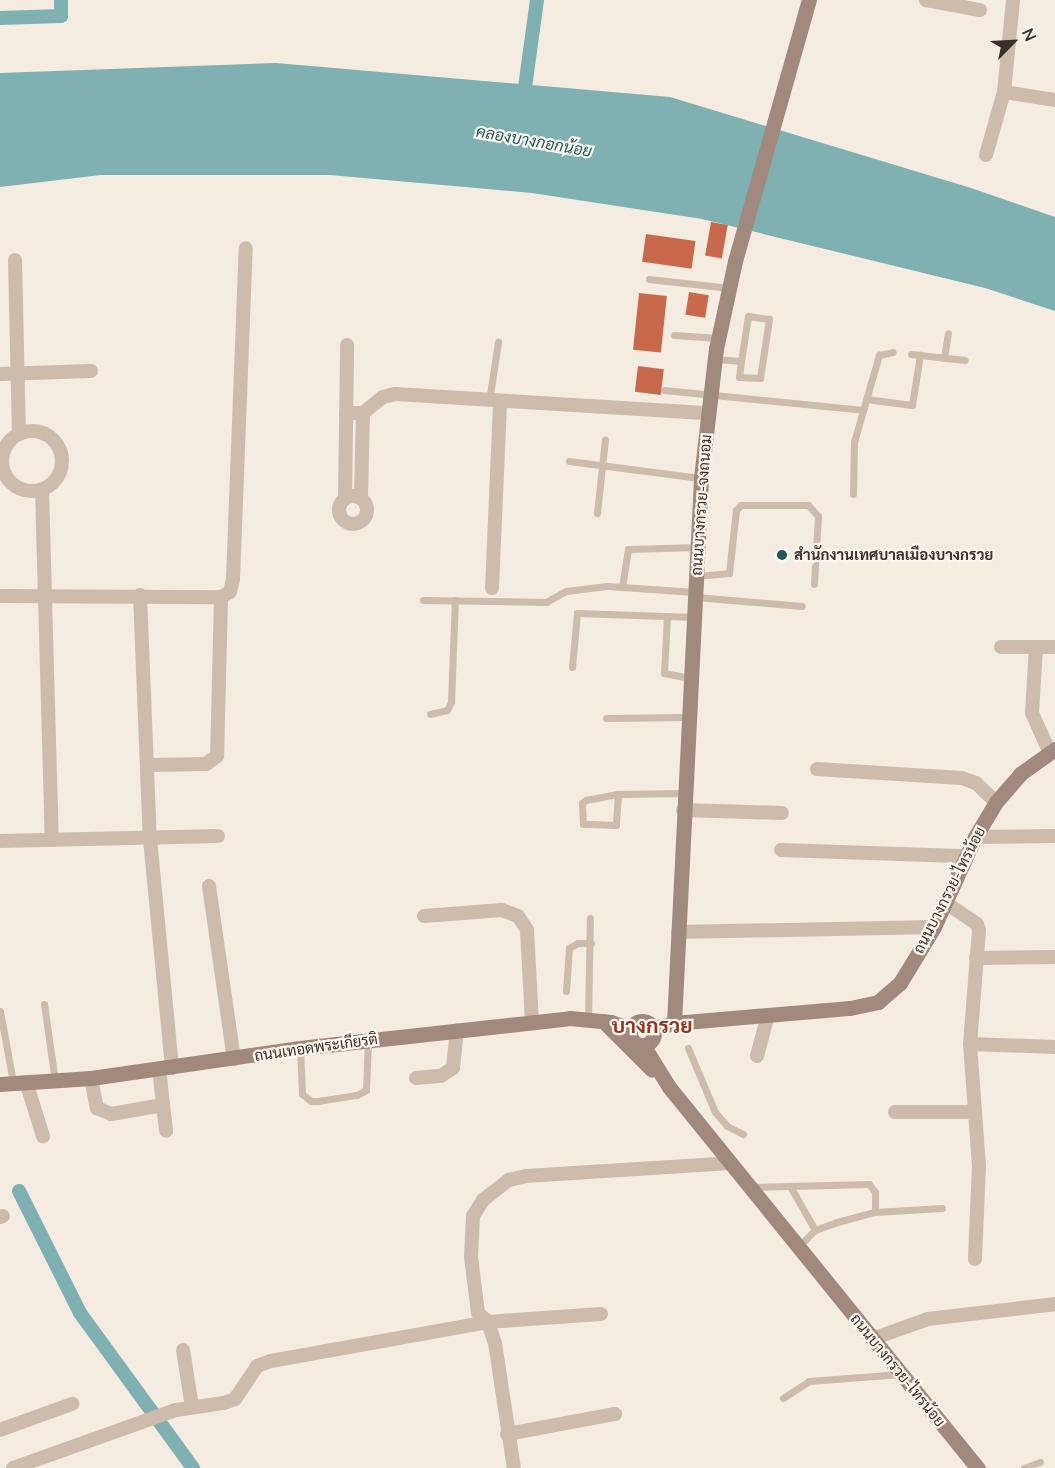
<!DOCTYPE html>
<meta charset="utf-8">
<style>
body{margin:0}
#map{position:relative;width:1055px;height:1468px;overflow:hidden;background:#f4ebe1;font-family:Mulish,Sarabun,sans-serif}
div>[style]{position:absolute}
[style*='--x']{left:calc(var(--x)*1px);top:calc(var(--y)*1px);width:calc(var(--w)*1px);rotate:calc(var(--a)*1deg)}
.water>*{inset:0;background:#7fb0b2}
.canal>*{height:14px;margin:-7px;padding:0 7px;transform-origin:7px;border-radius:7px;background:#7fb0b2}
.building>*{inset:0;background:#c8694b;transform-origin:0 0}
.lane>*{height:7px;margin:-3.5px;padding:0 3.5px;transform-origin:3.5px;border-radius:3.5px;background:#cdbbac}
.street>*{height:14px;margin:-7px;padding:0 7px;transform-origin:7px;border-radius:7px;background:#cdbbac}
.street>.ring{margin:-7px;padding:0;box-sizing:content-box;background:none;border:14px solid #cdbbac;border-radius:50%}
.secondary>*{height:15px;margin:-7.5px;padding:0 7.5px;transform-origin:7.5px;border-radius:7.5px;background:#a18a7d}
.secondary>.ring{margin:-7.5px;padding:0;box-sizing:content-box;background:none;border:15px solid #a18a7d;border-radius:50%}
.dots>*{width:16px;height:16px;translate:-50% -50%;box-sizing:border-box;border:3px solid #fbf5ee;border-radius:50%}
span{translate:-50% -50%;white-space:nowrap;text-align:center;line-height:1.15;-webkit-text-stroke:4.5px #fbf5ee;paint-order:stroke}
.street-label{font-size:15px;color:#3b302b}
.poi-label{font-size:15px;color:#3b302b;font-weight:700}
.left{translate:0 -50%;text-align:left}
.water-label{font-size:16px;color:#1f5a5e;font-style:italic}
.district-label{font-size:21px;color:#8c3b22;font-weight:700}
.north{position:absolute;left:983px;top:12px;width:60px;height:60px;-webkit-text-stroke:4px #fbf5ee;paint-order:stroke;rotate:66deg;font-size:16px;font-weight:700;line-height:24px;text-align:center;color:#3b302b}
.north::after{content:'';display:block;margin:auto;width:21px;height:27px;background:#3b302b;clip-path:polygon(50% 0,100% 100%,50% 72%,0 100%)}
</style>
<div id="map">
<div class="water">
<div style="clip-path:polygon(276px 63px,670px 97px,971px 188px,1055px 217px,1055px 311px,985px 288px,702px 219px,532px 193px,330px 175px,101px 175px,0 187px,0 73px)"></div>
</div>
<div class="canal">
<div style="--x:0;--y:18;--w:61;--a:-1.9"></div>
<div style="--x:61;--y:16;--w:16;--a:-90"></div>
<div style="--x:523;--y:102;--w:103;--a:-82.2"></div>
<div style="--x:19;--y:1191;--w:136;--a:63.4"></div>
<div style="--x:80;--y:1313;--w:192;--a:53.9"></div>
</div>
<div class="building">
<div style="left:711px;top:222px;width:17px;height:34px;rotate:10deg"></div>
<div style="left:646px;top:234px;width:50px;height:28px;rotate:8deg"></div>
<div style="left:689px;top:292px;width:20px;height:23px;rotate:9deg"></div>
<div style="left:639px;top:293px;width:28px;height:57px;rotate:6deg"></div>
<div style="left:638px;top:366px;width:26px;height:26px;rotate:7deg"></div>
</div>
<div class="lane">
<div style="--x:649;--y:279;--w:81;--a:6.4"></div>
<div style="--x:674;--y:335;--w:44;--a:3.9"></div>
<div style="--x:911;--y:354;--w:54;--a:6.3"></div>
<div style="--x:944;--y:358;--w:25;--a:-81"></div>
<div style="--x:714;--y:359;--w:27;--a:4"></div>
<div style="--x:741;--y:361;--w:16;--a:97"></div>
<div style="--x:739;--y:377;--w:21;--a:3"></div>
<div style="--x:760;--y:378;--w:60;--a:-81.3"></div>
<div style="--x:769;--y:319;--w:21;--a:-172"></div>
<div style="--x:748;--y:316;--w:46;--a:98.8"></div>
<div style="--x:664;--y:390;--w:200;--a:5.7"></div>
<div style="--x:866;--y:399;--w:46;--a:7.4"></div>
<div style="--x:912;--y:405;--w:51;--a:-80.9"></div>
<div style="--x:489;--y:401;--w:60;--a:-81.3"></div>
<div style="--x:569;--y:461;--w:132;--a:7.4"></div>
<div style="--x:853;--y:494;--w:52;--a:-88.9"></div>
<div style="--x:854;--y:442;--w:91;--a:-74"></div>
<div style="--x:879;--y:355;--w:14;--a:-12"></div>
<div style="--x:597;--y:513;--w:74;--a:-83.8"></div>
<div style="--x:696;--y:576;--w:33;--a:-5"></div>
<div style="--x:729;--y:573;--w:63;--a:-83.7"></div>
<div style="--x:736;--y:510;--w:7;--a:-45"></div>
<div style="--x:741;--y:505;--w:67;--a:0"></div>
<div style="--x:808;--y:505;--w:15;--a:48"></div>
<div style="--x:818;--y:516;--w:68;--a:93.4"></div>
<div style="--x:622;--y:587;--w:38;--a:-81"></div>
<div style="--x:628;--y:549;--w:70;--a:-1.6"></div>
<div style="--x:695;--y:597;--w:107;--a:4.8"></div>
<div style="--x:423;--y:600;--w:123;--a:0.9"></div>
<div style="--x:546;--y:602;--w:23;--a:-29"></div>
<div style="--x:566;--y:591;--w:41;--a:-7"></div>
<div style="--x:607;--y:586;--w:88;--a:3.9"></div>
<div style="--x:667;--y:616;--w:57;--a:93"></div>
<div style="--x:664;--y:673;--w:26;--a:11"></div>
<div style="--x:572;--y:667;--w:54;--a:-84.7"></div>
<div style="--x:577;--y:613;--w:117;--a:2"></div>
<div style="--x:430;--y:714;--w:17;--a:-13"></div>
<div style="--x:447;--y:710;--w:9;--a:-63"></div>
<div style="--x:451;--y:702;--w:102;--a:-87.8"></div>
<div style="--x:606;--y:718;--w:82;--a:-0.7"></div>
<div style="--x:618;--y:794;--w:31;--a:94"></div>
<div style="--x:616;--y:825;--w:33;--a:-178"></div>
<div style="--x:583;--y:824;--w:21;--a:-93"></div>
<div style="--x:582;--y:803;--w:5;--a:-37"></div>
<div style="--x:586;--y:800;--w:33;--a:-11"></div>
<div style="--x:618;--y:794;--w:66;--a:-0.9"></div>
<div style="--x:566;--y:991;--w:43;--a:-86"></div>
<div style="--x:569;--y:948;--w:10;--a:-29"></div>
<div style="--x:578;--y:943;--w:13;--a:0"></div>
<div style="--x:44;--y:1004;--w:78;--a:81.9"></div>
<div style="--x:0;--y:1011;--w:72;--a:79.6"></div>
<div style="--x:588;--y:1018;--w:100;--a:-88.9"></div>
<div style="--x:300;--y:1048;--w:46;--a:87.5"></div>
<div style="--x:302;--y:1094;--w:11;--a:38"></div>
<div style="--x:311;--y:1101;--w:7;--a:0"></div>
<div style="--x:318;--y:1101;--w:39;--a:-9"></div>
<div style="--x:357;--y:1095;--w:10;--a:-29"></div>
<div style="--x:366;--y:1090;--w:50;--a:-87.7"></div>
<div style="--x:688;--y:1048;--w:69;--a:67.1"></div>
<div style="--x:715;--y:1112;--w:18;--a:49"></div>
<div style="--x:727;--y:1126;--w:18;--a:27"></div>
<div style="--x:750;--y:1187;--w:40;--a:-1.4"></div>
<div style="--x:815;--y:1230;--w:51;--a:-119.6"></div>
<div style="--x:790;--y:1186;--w:79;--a:-1.5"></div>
<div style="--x:869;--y:1184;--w:10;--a:53"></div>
<div style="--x:875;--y:1192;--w:20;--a:90"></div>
<div style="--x:799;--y:1246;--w:23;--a:-45"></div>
<div style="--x:815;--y:1230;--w:23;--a:-20"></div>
<div style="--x:837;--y:1222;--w:39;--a:-15"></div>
<div style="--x:875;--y:1212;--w:67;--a:-3.4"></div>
<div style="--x:783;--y:1398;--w:31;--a:-33"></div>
<div style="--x:809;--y:1381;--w:92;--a:-4.4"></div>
<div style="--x:1024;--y:1468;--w:17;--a:-21"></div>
</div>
<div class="street">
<div style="--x:926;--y:0;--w:55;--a:10.5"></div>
<div style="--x:1004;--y:92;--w:52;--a:8.9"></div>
<div style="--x:986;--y:155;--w:66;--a:-74.1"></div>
<div style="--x:1004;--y:92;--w:92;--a:-84.4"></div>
<div style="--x:15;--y:260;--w:172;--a:88.7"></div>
<div style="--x:0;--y:374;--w:91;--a:-1.9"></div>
<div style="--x:346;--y:413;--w:17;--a:0"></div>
<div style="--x:363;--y:413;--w:26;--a:-39"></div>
<div style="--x:383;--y:397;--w:12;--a:-14"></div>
<div style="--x:395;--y:394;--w:314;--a:3.5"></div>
<div class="ring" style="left:2px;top:431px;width:46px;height:46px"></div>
<div style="--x:42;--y:490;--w:350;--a:88.4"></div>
<div class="ring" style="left:339px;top:496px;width:14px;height:14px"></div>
<div style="--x:345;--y:497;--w:152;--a:-89.2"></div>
<div style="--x:361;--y:498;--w:85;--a:-88.7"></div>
<div style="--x:492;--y:588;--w:186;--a:-87.5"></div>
<div style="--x:140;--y:595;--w:244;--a:87.7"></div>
<div style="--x:150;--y:839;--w:230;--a:84.5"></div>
<div style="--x:0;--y:596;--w:221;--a:0.3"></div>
<div style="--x:221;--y:597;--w:159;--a:91.4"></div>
<div style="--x:217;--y:756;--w:14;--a:144"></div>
<div style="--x:206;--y:764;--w:58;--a:179"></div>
<div style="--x:221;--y:597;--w:10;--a:-29"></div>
<div style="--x:230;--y:592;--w:13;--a:-77"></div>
<div style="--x:233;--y:579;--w:331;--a:-87.8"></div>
<div style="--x:1001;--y:647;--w:54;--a:0"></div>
<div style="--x:1036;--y:647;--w:66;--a:93.5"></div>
<div style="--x:1032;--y:713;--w:42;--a:65.9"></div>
<div style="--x:817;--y:769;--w:145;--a:3.6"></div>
<div style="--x:962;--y:778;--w:15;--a:20"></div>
<div style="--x:976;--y:783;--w:28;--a:44"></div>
<div style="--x:683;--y:810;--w:99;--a:1.7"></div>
<div style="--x:975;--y:837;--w:80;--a:-0.7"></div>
<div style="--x:0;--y:841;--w:218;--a:-1.3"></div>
<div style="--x:781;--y:850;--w:185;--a:1.9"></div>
<div style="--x:209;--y:886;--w:175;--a:81.8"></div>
<div style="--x:946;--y:903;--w:37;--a:34"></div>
<div style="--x:977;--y:924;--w:6;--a:72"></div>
<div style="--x:979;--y:930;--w:114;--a:94.5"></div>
<div style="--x:970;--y:1044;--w:122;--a:85.8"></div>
<div style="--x:979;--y:1166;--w:93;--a:92.5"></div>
<div style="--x:424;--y:916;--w:78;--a:-4.4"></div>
<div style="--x:502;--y:910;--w:17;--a:21"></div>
<div style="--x:518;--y:916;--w:17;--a:57"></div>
<div style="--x:527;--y:930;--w:93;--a:86.9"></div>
<div style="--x:678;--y:932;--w:256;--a:-1.1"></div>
<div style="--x:976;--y:958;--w:79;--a:-0.7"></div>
<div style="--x:970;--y:1044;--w:85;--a:2"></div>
<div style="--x:757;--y:1056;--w:42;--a:-75"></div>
<div style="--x:91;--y:1078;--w:31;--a:79"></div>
<div style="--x:97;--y:1108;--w:15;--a:23"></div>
<div style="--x:111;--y:1114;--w:53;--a:-9.8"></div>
<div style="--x:163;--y:1105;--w:36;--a:-96"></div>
<div style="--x:416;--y:1078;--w:25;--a:-5"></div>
<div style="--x:441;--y:1076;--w:14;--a:-34"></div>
<div style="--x:453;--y:1068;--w:38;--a:-84"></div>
<div style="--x:26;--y:1082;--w:57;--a:72.5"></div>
<div style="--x:163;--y:1105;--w:26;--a:83"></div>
<div style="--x:895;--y:1112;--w:77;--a:0"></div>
<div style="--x:0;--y:1217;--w:3;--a:-18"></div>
<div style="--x:601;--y:1314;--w:113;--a:176"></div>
<div style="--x:488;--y:1322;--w:13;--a:-138"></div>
<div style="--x:478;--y:1313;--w:56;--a:-97.1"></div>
<div style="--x:471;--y:1257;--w:41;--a:-87.2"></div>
<div style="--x:473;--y:1216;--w:19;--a:-58"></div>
<div style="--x:483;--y:1200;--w:33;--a:-38"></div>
<div style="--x:509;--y:1180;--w:17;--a:-13"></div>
<div style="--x:526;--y:1176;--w:205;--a:-3.6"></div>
<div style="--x:872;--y:1339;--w:59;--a:-19.7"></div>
<div style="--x:928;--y:1319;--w:128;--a:-6.7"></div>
<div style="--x:183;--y:1350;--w:58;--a:81"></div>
<div style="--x:0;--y:1430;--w:77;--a:-19.9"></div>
<div style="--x:507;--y:1434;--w:110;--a:-10.5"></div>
<div style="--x:13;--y:1468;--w:173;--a:-19.6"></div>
<div style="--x:176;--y:1410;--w:49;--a:-8.3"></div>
<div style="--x:224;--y:1403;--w:12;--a:-20"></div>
<div style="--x:235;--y:1399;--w:40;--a:-56"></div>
<div style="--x:257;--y:1366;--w:15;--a:-20"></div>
<div style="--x:271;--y:1361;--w:220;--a:-10.2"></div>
<div style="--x:488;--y:1322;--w:22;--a:72"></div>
<div style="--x:495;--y:1343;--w:126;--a:81.4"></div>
</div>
<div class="secondary">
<div class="ring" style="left:630px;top:1021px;width:9px;height:9px"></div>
<div style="--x:603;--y:1021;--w:69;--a:45"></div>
<div style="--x:674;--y:1023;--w:546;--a:-87.16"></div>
<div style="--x:701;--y:478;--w:130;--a:-83.4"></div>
<div style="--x:716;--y:349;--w:90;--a:-77.8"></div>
<div style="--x:735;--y:261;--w:271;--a:-74.2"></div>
<div style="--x:654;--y:1028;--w:21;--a:-14"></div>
<div style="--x:674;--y:1023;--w:177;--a:-4.9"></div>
<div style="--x:850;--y:1008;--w:29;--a:-12"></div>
<div style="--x:878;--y:1002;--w:29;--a:-41"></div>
<div style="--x:900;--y:983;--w:66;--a:-58.7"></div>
<div style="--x:934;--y:927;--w:99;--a:-65.5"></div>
<div style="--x:975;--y:837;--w:41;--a:-59"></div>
<div style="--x:996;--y:802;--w:37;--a:-49"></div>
<div style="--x:1020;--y:774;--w:43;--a:-35.5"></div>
<div style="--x:643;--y:1045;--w:49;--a:58.2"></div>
<div style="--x:669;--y:1087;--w:491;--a:51"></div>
<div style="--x:0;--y:1084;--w:91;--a:-3.8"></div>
<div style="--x:91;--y:1078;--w:211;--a:-8.2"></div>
<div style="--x:300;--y:1048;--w:272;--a:-6.3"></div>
<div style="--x:570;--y:1018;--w:41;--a:5.6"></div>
<div style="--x:611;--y:1022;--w:21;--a:19"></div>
</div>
<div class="dots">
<div style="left:782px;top:555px;background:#1f5a5e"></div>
</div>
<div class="street-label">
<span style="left:701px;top:505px;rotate:-86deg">ถนนบางกรวย-จงถนอม</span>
<span style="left:949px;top:890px;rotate:-63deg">ถนนบางกรวย-ไทรน้อย</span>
<span style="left:316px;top:1047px;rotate:-8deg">ถนนเทอดพระเกียรติ</span>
<span style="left:898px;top:1370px;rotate:51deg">ถนนบางกรวย-ไทรน้อย</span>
</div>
<div class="poi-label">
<span class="left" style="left:794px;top:555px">สำนักงานเทศบาลเมืองบางกรวย</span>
</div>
<div class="water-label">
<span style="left:534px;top:141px;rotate:10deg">คลองบางกอกน้อย</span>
</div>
<div class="district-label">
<span style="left:652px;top:1025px">บางกรวย</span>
</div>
<div class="north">N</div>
</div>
